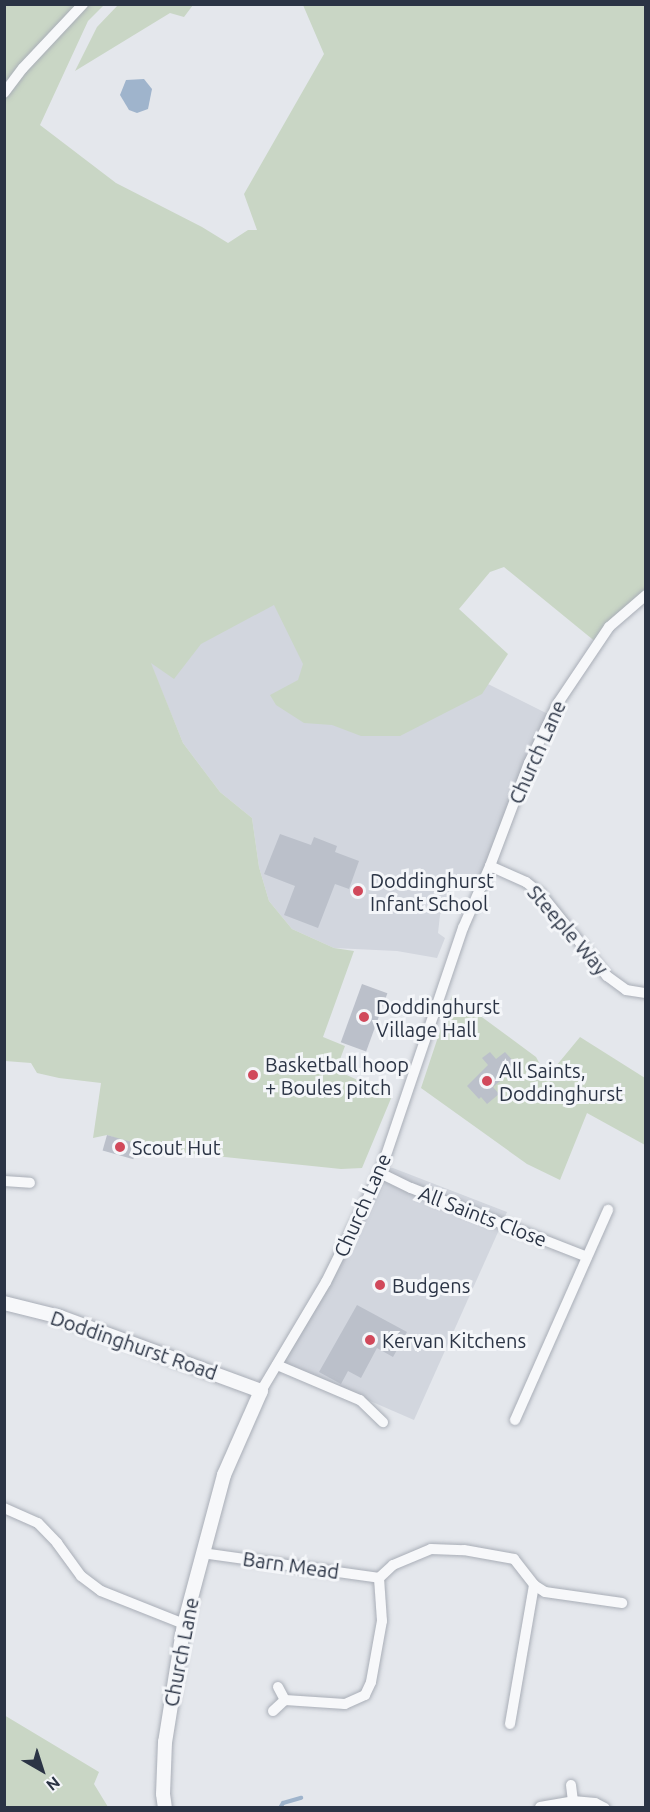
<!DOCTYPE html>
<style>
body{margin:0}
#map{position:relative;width:650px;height:1812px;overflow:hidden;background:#e4e7ec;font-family:Ubuntu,sans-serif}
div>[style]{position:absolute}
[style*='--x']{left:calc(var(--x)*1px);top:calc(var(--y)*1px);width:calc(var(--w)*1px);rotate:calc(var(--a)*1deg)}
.built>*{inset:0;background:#d2d6de}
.green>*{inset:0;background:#c9d6c5}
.water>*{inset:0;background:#9fb4cc}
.stream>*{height:4px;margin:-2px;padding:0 2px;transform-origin:2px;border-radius:2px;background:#9fb4cc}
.building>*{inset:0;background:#bbc0ca;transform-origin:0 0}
.roads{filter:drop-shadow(0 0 2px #a9aeb7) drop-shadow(0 0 2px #a9aeb7)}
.minor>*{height:10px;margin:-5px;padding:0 5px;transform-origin:5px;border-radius:5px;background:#f7f8fa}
.tertiary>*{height:14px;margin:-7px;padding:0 7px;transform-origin:7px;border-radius:7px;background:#f7f8fa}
.dots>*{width:16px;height:16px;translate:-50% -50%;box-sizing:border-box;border:3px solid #f4f6f9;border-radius:50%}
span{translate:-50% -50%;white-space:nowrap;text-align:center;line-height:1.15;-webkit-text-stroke:6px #f4f6f9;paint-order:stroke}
.street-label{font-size:20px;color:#2b3445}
.poi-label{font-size:20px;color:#2b3445}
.left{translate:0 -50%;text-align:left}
.frame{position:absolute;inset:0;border:6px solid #2b3445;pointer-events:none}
.north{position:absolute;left:12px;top:1740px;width:60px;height:60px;-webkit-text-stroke:4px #f4f6f9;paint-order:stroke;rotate:141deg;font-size:16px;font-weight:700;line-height:24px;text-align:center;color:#2b3445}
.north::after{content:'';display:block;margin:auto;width:21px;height:27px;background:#2b3445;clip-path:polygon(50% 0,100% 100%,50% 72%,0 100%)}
</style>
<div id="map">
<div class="built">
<div style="clip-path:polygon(268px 593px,490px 685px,552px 716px,479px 890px,461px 881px,453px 881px,440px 915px,438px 933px,445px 938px,437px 958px,397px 951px,334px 948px,292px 929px,269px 901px,259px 867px,252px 818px,220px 792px,183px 743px,150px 662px)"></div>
<div style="clip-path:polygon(383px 1167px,393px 1168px,507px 1212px,414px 1420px,278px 1361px)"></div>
</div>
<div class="green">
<div style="clip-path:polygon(5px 5px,104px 5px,88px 21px,40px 125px,116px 183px,202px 227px,228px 243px,248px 230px,257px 230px,244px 194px,324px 54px,303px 5px,645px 5px,645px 595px,597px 643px,504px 567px,490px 572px,459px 609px,508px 654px,482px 694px,400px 736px,361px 736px,332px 725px,304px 723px,276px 705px,270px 695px,298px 680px,303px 664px,274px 605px,201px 644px,174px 679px,151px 663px,183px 743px,220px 792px,252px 818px,259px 867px,269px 901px,292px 929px,334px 948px,354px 951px,323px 1037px,345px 1046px,336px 1070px,392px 1096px,362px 1168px,341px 1169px,148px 1149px,107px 1135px,93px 1138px,101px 1083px,59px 1078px,37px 1073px,31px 1063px,5px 1061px)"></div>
<div style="clip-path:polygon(118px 5px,193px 5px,184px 17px,170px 13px,75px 71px,97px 27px)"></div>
<div style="clip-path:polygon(452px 995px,536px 1057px,547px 1077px,580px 1037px,645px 1078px,645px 1145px,587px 1113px,560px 1180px,527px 1164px,421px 1088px)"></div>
<div style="clip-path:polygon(4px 1715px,99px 1772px,94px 1784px,108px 1807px,5px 1807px)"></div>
</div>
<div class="water">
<div style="clip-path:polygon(144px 79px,152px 89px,148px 109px,137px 113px,129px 110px,120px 95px,126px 80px)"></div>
</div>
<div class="stream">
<div style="--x:280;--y:1808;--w:6;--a:-59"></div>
<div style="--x:283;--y:1803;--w:19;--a:-16"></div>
</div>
<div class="building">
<div style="clip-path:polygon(280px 834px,311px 845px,314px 837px,337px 846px,335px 852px,359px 861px,349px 889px,335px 884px,318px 928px,284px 915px,295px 886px,264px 874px)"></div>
<div style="left:362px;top:984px;width:27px;height:62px;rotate:20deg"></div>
<div style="clip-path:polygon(490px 1052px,496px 1059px,505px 1052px,518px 1066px,493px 1087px,499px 1094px,487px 1104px,481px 1097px,479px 1099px,467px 1086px,488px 1065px,482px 1058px)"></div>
<div style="left:107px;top:1135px;width:32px;height:16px;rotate:16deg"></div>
<div style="clip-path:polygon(357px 1305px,407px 1332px,393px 1357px,377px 1348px,361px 1378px,348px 1371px,341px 1384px,319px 1372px)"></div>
</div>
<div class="roads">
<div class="minor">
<div style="--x:4;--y:93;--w:31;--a:-53"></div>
<div style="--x:23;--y:68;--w:88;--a:-46.8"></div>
<div style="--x:490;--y:866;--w:39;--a:24"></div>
<div style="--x:526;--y:882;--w:18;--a:38"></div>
<div style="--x:540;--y:893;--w:107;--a:51.1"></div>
<div style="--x:607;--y:976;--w:24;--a:36"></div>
<div style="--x:626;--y:990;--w:20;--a:9"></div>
<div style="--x:380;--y:1173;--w:34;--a:26"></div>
<div style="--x:411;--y:1188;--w:189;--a:21.4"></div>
<div style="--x:4;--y:1181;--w:26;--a:4"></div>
<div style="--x:277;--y:1365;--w:90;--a:22.9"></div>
<div style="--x:360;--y:1400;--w:32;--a:44"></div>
<div style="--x:261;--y:1391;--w:127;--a:-59.2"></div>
<div style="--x:326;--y:1282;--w:122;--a:-63.6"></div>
<div style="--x:380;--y:1173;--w:259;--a:-71.3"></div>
<div style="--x:463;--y:928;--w:68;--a:-66.5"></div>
<div style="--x:490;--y:866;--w:110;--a:-69.3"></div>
<div style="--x:529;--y:763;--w:67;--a:-64.2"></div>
<div style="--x:558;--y:703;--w:92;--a:-56.1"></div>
<div style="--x:609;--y:627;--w:49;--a:-40.9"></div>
<div style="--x:515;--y:1420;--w:230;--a:-66.1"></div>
<div style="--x:4;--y:1508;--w:37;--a:24"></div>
<div style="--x:38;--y:1523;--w:28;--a:46"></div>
<div style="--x:57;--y:1543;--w:41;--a:54"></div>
<div style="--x:81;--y:1576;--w:25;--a:37"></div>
<div style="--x:101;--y:1591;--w:89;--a:21.7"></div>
<div style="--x:202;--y:1553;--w:179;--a:8"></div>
<div style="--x:379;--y:1578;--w:19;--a:-43"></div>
<div style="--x:393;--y:1565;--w:41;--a:-22.8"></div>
<div style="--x:431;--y:1549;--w:33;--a:2"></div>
<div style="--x:464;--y:1550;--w:51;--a:10.2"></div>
<div style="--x:514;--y:1559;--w:33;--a:52"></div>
<div style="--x:534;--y:1585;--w:13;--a:32"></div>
<div style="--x:545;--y:1592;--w:78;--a:8.1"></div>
<div style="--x:278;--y:1687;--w:15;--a:62"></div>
<div style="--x:273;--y:1711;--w:16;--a:-43"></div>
<div style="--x:285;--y:1700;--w:60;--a:3.8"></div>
<div style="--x:345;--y:1704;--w:22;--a:-24"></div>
<div style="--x:365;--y:1695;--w:14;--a:-65"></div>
<div style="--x:371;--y:1682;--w:62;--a:-79.8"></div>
<div style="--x:382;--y:1621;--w:43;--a:-94"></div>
<div style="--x:510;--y:1724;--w:141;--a:-80.2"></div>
<div style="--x:571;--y:1785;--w:16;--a:83"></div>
<div style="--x:540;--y:1807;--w:34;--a:-10"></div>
<div style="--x:573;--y:1801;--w:22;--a:5"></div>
<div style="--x:595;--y:1803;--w:11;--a:27"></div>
</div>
<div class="tertiary">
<div style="--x:4;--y:1303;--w:58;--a:14"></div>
<div style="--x:60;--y:1317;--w:214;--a:20.2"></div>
<div style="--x:261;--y:1391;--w:92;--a:113.8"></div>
<div style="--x:224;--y:1475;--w:154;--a:105"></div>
<div style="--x:184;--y:1624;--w:120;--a:99.1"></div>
<div style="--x:165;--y:1742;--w:52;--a:92.2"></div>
<div style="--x:163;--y:1794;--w:14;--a:82"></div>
</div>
</div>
<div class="dots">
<div style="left:358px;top:891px;background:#d1495b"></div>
<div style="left:364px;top:1017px;background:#d1495b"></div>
<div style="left:253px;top:1075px;background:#d1495b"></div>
<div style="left:487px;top:1081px;background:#d1495b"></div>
<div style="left:120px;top:1147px;background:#d1495b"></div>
<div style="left:380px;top:1285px;background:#d1495b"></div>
<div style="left:370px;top:1340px;background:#d1495b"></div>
</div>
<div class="street-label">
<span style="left:537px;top:752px;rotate:-66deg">Church Lane</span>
<span style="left:568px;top:930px;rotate:49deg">Steeple Way</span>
<span style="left:362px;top:1205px;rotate:-66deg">Church Lane</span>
<span style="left:483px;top:1216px;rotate:21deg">All Saints Close</span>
<span style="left:134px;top:1345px;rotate:19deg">Doddinghurst Road</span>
<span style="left:291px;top:1565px;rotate:8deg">Barn Mead</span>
<span style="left:181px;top:1652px;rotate:-79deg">Church Lane</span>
</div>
<div class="poi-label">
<span class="left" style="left:370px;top:892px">Doddinghurst<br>Infant School</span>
<span class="left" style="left:376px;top:1018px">Doddinghurst<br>Village Hall</span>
<span class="left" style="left:265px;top:1076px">Basketball hoop<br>+ Boules pitch</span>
<span class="left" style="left:499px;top:1082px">All Saints,<br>Doddinghurst</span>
<span class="left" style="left:132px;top:1147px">Scout Hut</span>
<span class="left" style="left:392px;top:1285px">Budgens</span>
<span class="left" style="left:382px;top:1340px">Kervan Kitchens</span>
</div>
<div class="frame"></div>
<div class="north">N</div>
</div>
